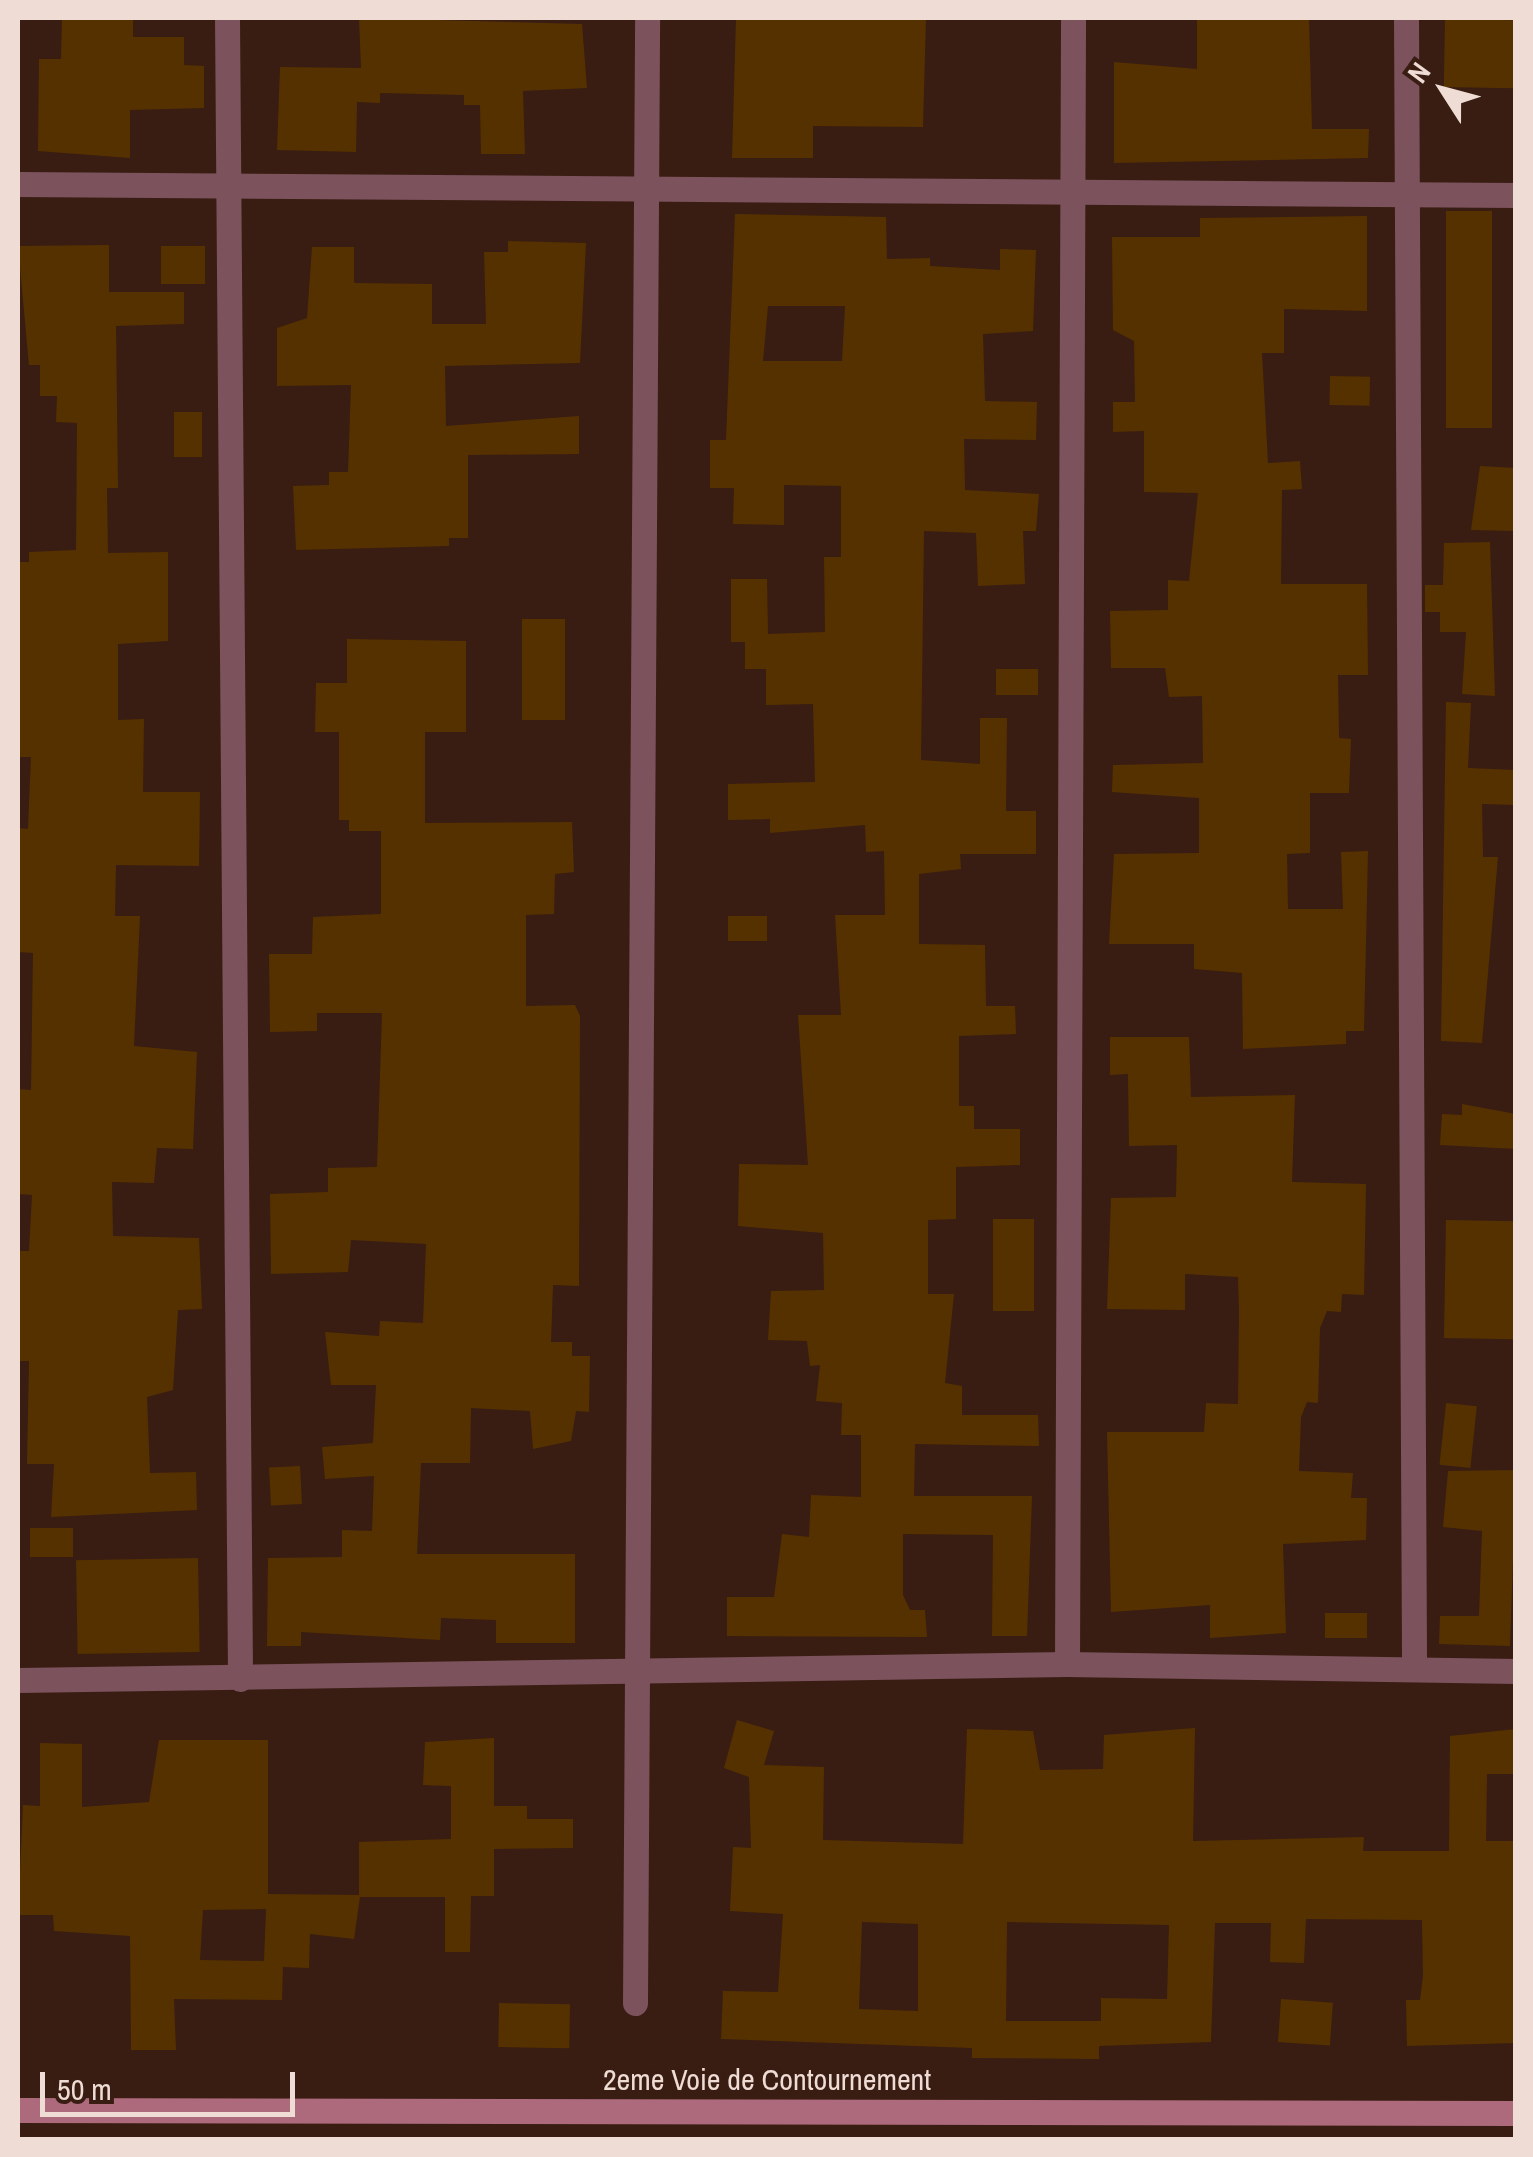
<!DOCTYPE html>
<style>
body{margin:0}
#map{position:relative;width:1533px;height:2157px;overflow:hidden;background:#391d12;font-family:"Archivo Narrow",sans-serif}
div>[style]{position:absolute}
[style*='--x']{left:calc(var(--x)*1px);top:calc(var(--y)*1px);width:calc(var(--w)*1px);rotate:calc(var(--a)*1deg)}
.building>*{inset:0;background:#553100;transform-origin:0 0}
.street>*{height:25px;margin:-12.5px;padding:0 12.5px;transform-origin:12.5px;border-radius:12.5px;background:#7c525d}
.secondary>*{height:25px;margin:-12.5px;padding:0 12.5px;transform-origin:12.5px;border-radius:12.5px;background:#ad6a7d}
span{translate:-50% -50%;white-space:nowrap;text-align:center;line-height:1.15;-webkit-text-stroke:10px #391d12;paint-order:stroke}
.street-label{font-size:30px;color:#efdcd5}
.frame{position:absolute;inset:0;border:20px solid #efdcd5;pointer-events:none}
.north{position:absolute;left:1393px;top:40px;width:100px;height:100px;-webkit-text-stroke:8px #391d12;paint-order:stroke;rotate:306deg;font-size:28px;font-weight:700;line-height:40px;text-align:center;color:#efdcd5}
.north::after{content:'';display:block;margin:auto;width:35px;height:45px;background:#efdcd5;clip-path:polygon(50% 0,100% 100%,50% 72%,0 100%)}
.scale{position:absolute;left:40px;top:2072px;width:255px;height:45px;box-sizing:border-box;border:5px solid #efdcd5;border-top:0;padding-left:12px;font-size:30px;line-height:35px;white-space:nowrap;color:#efdcd5;-webkit-text-stroke:8px #391d12;paint-order:stroke}
</style>
<div id="map">
<div class="building">
<div style="clip-path:polygon(62px 18px,133px 18px,133px 37px,184px 37px,184px 65px,204px 66px,204px 108px,130px 110px,130px 158px,38px 151px,39px 59px,61px 59px)"></div>
<div style="clip-path:polygon(359px 18px,582px 24px,587px 88px,523px 91px,525px 154px,481px 154px,480px 105px,464px 105px,464px 95px,380px 93px,380px 103px,357px 102px,356px 152px,277px 150px,280px 67px,361px 68px)"></div>
<div style="clip-path:polygon(736px 18px,926px 18px,923px 127px,813px 126px,813px 158px,732px 158px)"></div>
<div style="clip-path:polygon(1197px 18px,1309px 18px,1312px 129px,1369px 129px,1368px 158px,1114px 163px,1114px 62px,1197px 69px)"></div>
<div style="left:1445px;top:19px;width:71px;height:68px;rotate:1deg"></div>
<div style="left:1446px;top:211px;width:46px;height:217px"></div>
<div style="clip-path:polygon(evenodd,735px 214px,886px 217px,887px 259px,930px 258px,930px 266px,1000px 270px,1000px 249px,1036px 250px,1033px 331px,983px 334px,985px 401px,1037px 402px,1036px 440px,964px 439px,965px 490px,1039px 494px,1036px 531px,1023px 531px,1025px 584px,978px 586px,976px 533px,924px 531px,921px 760px,980px 764px,980px 718px,1007px 718px,1006px 811px,1036px 811px,1036px 854px,960px 854px,961px 869px,919px 874px,919px 944px,985px 945px,986px 1006px,1015px 1006px,1016px 1034px,959px 1036px,959px 1106px,974px 1106px,974px 1129px,1020px 1129px,1020px 1165px,956px 1167px,956px 1219px,928px 1220px,928px 1294px,954px 1294px,945px 1383px,962px 1386px,962px 1415px,1038px 1415px,1039px 1446px,915px 1444px,914px 1496px,1032px 1496px,1027px 1636px,992px 1636px,993px 1535px,903px 1534px,903px 1595px,910px 1610px,925px 1610px,927px 1637px,727px 1636px,727px 1597px,774px 1597px,782px 1534px,809px 1537px,811px 1495px,861px 1497px,861px 1435px,841px 1435px,842px 1403px,816px 1401px,820px 1365px,810px 1366px,807px 1341px,768px 1340px,771px 1291px,824px 1290px,823px 1233px,738px 1226px,739px 1164px,808px 1165px,798px 1015px,841px 1015px,835px 915px,885px 915px,884px 851px,866px 852px,865px 825px,770px 833px,770px 819px,728px 820px,728px 784px,815px 782px,813px 704px,766px 705px,766px 669px,745px 669px,745px 642px,731px 642px,731px 579px,767px 579px,768px 634px,825px 632px,824px 557px,841px 557px,841px 486px,784px 485px,784px 525px,733px 524px,734px 488px,710px 488px,710px 440px,726px 440px,735px 214px,768px 306px,845px 306px,842px 361px,763px 361px,768px 306px)"></div>
<div style="clip-path:polygon(1367px 216px,1367px 311px,1284px 309px,1284px 353px,1262px 353px,1268px 463px,1300px 461px,1302px 489px,1282px 490px,1281px 584px,1367px 584px,1368px 675px,1338px 675px,1339px 738px,1351px 739px,1349px 793px,1310px 793px,1310px 853px,1287px 854px,1288px 909px,1343px 909px,1341px 852px,1368px 851px,1364px 1031px,1346px 1031px,1346px 1044px,1243px 1049px,1242px 973px,1194px 969px,1194px 944px,1109px 944px,1114px 854px,1199px 853px,1199px 798px,1112px 792px,1113px 765px,1203px 763px,1202px 696px,1169px 697px,1165px 668px,1111px 668px,1110px 611px,1168px 610px,1168px 580px,1189px 581px,1198px 493px,1144px 492px,1144px 431px,1113px 432px,1113px 402px,1135px 402px,1134px 341px,1113px 330px,1112px 237px,1200px 237px,1200px 218px)"></div>
<div style="clip-path:polygon(508px 241px,586px 243px,580px 363px,445px 366px,446px 426px,579px 416px,579px 454px,468px 455px,468px 538px,449px 538px,449px 546px,296px 550px,293px 486px,329px 485px,329px 472px,348px 472px,351px 385px,277px 386px,277px 328px,307px 318px,312px 247px,354px 247px,354px 283px,432px 284px,432px 324px,486px 324px,484px 252px,508px 252px)"></div>
<div style="clip-path:polygon(109px 245px,109px 292px,184px 292px,184px 324px,116px 326px,118px 488px,107px 488px,108px 553px,168px 552px,168px 641px,118px 644px,118px 720px,144px 719px,143px 792px,200px 792px,199px 866px,116px 865px,115px 916px,140px 916px,134px 1046px,197px 1052px,193px 1149px,157px 1148px,154px 1183px,112px 1182px,113px 1236px,199px 1238px,202px 1309px,178px 1310px,173px 1390px,147px 1397px,150px 1473px,196px 1472px,197px 1510px,51px 1517px,54px 1464px,27px 1464px,29px 1361px,18px 1361px,18px 1251px,29px 1251px,32px 1195px,18px 1194px,18px 1089px,31px 1090px,33px 953px,18px 952px,18px 828px,28px 829px,31px 757px,18px 757px,18px 562px,29px 562px,29px 552px,76px 550px,77px 423px,56px 422px,57px 396px,40px 396px,40px 365px,29px 365px,18px 246px)"></div>
<div style="left:161px;top:246px;width:44px;height:38px"></div>
<div style="left:1330px;top:376px;width:40px;height:29px;rotate:1deg"></div>
<div style="left:174px;top:412px;width:28px;height:45px"></div>
<div style="clip-path:polygon(1480px 466px,1516px 468px,1515px 531px,1471px 530px)"></div>
<div style="clip-path:polygon(1490px 542px,1495px 696px,1462px 694px,1466px 632px,1440px 632px,1440px 612px,1425px 612px,1425px 585px,1443px 585px,1444px 543px)"></div>
<div style="left:522px;top:619px;width:43px;height:101px"></div>
<div style="clip-path:polygon(347px 639px,466px 641px,466px 732px,425px 732px,425px 823px,572px 822px,574px 872px,555px 874px,554px 914px,526px 915px,526px 1006px,575px 1005px,580px 1016px,579px 1286px,553px 1285px,551px 1342px,572px 1342px,572px 1356px,590px 1356px,589px 1412px,576px 1411px,571px 1441px,533px 1449px,530px 1411px,471px 1408px,470px 1463px,421px 1463px,417px 1554px,575px 1554px,575px 1643px,496px 1643px,496px 1620px,441px 1618px,440px 1640px,301px 1632px,301px 1646px,267px 1646px,268px 1558px,342px 1557px,342px 1530px,372px 1531px,374px 1476px,325px 1479px,322px 1447px,373px 1443px,376px 1385px,331px 1385px,325px 1332px,379px 1336px,380px 1321px,423px 1323px,426px 1244px,351px 1240px,348px 1272px,271px 1274px,270px 1194px,328px 1192px,328px 1168px,377px 1167px,382px 1013px,317px 1013px,317px 1031px,270px 1032px,269px 954px,312px 954px,313px 917px,381px 914px,381px 831px,349px 831px,349px 820px,339px 820px,339px 732px,315px 732px,316px 683px,347px 683px)"></div>
<div style="left:1038px;top:669px;width:26px;height:42px;rotate:90deg"></div>
<div style="clip-path:polygon(1446px 702px,1471px 703px,1468px 768px,1516px 770px,1516px 805px,1482px 804px,1483px 857px,1498px 857px,1482px 1043px,1441px 1041px)"></div>
<div style="left:767px;top:916px;width:25px;height:39px;rotate:90deg"></div>
<div style="clip-path:polygon(1110px 1037px,1189px 1037px,1191px 1097px,1295px 1095px,1292px 1182px,1366px 1184px,1364px 1295px,1342px 1294px,1341px 1312px,1327px 1311px,1320px 1328px,1318px 1403px,1307px 1402px,1301px 1417px,1299px 1471px,1353px 1473px,1351px 1498px,1367px 1498px,1366px 1540px,1283px 1544px,1286px 1633px,1210px 1638px,1210px 1605px,1111px 1612px,1107px 1432px,1204px 1432px,1206px 1403px,1238px 1404px,1239px 1312px,1238px 1277px,1185px 1274px,1185px 1310px,1107px 1309px,1111px 1198px,1176px 1197px,1177px 1145px,1129px 1146px,1128px 1074px,1110px 1075px)"></div>
<div style="clip-path:polygon(1462px 1104px,1516px 1114px,1516px 1149px,1440px 1145px,1442px 1114px,1462px 1115px)"></div>
<div style="left:993px;top:1219px;width:41px;height:92px"></div>
<div style="left:1446px;top:1220px;width:70px;height:118px;rotate:1deg"></div>
<div style="left:1446px;top:1403px;width:31px;height:62px;rotate:6deg"></div>
<div style="left:300px;top:1466px;width:38px;height:31px;rotate:87deg"></div>
<div style="clip-path:polygon(1516px 1470px,1510px 1646px,1439px 1644px,1440px 1616px,1479px 1616px,1482px 1531px,1443px 1527px,1448px 1471px)"></div>
<div style="left:30px;top:1528px;width:43px;height:29px"></div>
<div style="left:198px;top:1558px;width:94px;height:122px;rotate:89deg"></div>
<div style="left:1367px;top:1613px;width:25px;height:42px;rotate:90deg"></div>
<div style="clip-path:polygon(evenodd,737px 1720px,774px 1731px,764px 1765px,824px 1767px,823px 1840px,963px 1844px,967px 1729px,1033px 1731px,1040px 1770px,1103px 1769px,1104px 1735px,1195px 1728px,1193px 1841px,1364px 1837px,1363px 1851px,1449px 1851px,1450px 1736px,1516px 1729px,1516px 1774px,1487px 1774px,1486px 1841px,1516px 1841px,1516px 2043px,1407px 2046px,1406px 2000px,1420px 2000px,1423px 1976px,1422px 1920px,1306px 1919px,1304px 1963px,1270px 1962px,1271px 1923px,1215px 1923px,1211px 2042px,1099px 2046px,1099px 2059px,972px 2058px,972px 2048px,721px 2039px,723px 1991px,778px 1992px,783px 1914px,730px 1911px,733px 1847px,751px 1848px,749px 1777px,724px 1768px,737px 1720px,862px 1922px,918px 1924px,918px 2011px,859px 2009px,862px 1922px,737px 1720px,1007px 1922px,1169px 1925px,1167px 1999px,1101px 1998px,1101px 2021px,1006px 2021px,1007px 1922px)"></div>
<div style="clip-path:polygon(evenodd,494px 1738px,494px 1806px,527px 1806px,527px 1819px,573px 1819px,573px 1848px,494px 1849px,494px 1896px,471px 1896px,470px 1952px,445px 1952px,445px 1897px,360px 1897px,354px 1939px,310px 1934px,309px 1968px,283px 1967px,282px 2000px,174px 1999px,176px 2050px,131px 2050px,130px 1936px,54px 1931px,53px 1915px,18px 1915px,23px 1805px,40px 1806px,40px 1743px,82px 1744px,82px 1807px,149px 1802px,159px 1740px,268px 1740px,268px 1894px,359px 1895px,359px 1842px,451px 1839px,451px 1786px,423px 1785px,425px 1742px,494px 1738px,266px 1909px,264px 1961px,200px 1960px,203px 1910px,266px 1909px)"></div>
<div style="left:1281px;top:1999px;width:52px;height:43px;rotate:4deg"></div>
<div style="left:499px;top:2003px;width:71px;height:44px;rotate:1deg"></div>
</div>
<div class="street">
<div style="--x:227;--y:18;--w:1661;--a:89.55"></div>
<div style="--x:1406;--y:18;--w:1645;--a:89.72"></div>
<div style="--x:18;--y:184;--w:1498;--a:0.42"></div>
<div style="--x:1067;--y:1664;--w:1646;--a:-89.79"></div>
<div style="--x:18;--y:1680;--w:1049;--a:-0.87"></div>
<div style="--x:1067;--y:1664;--w:449;--a:0.9"></div>
<div style="--x:635;--y:2003;--w:1985;--a:-89.65"></div>
</div>
<div class="secondary">
<div style="--x:18;--y:2110;--w:1498;--a:0.11"></div>
</div>
<div class="street-label">
<span style="left:767px;top:2079px">2eme Voie de Contournement</span>
</div>
<div class="frame"></div>
<div class="north">N</div>
<div class="scale">50 m</div>
</div>
